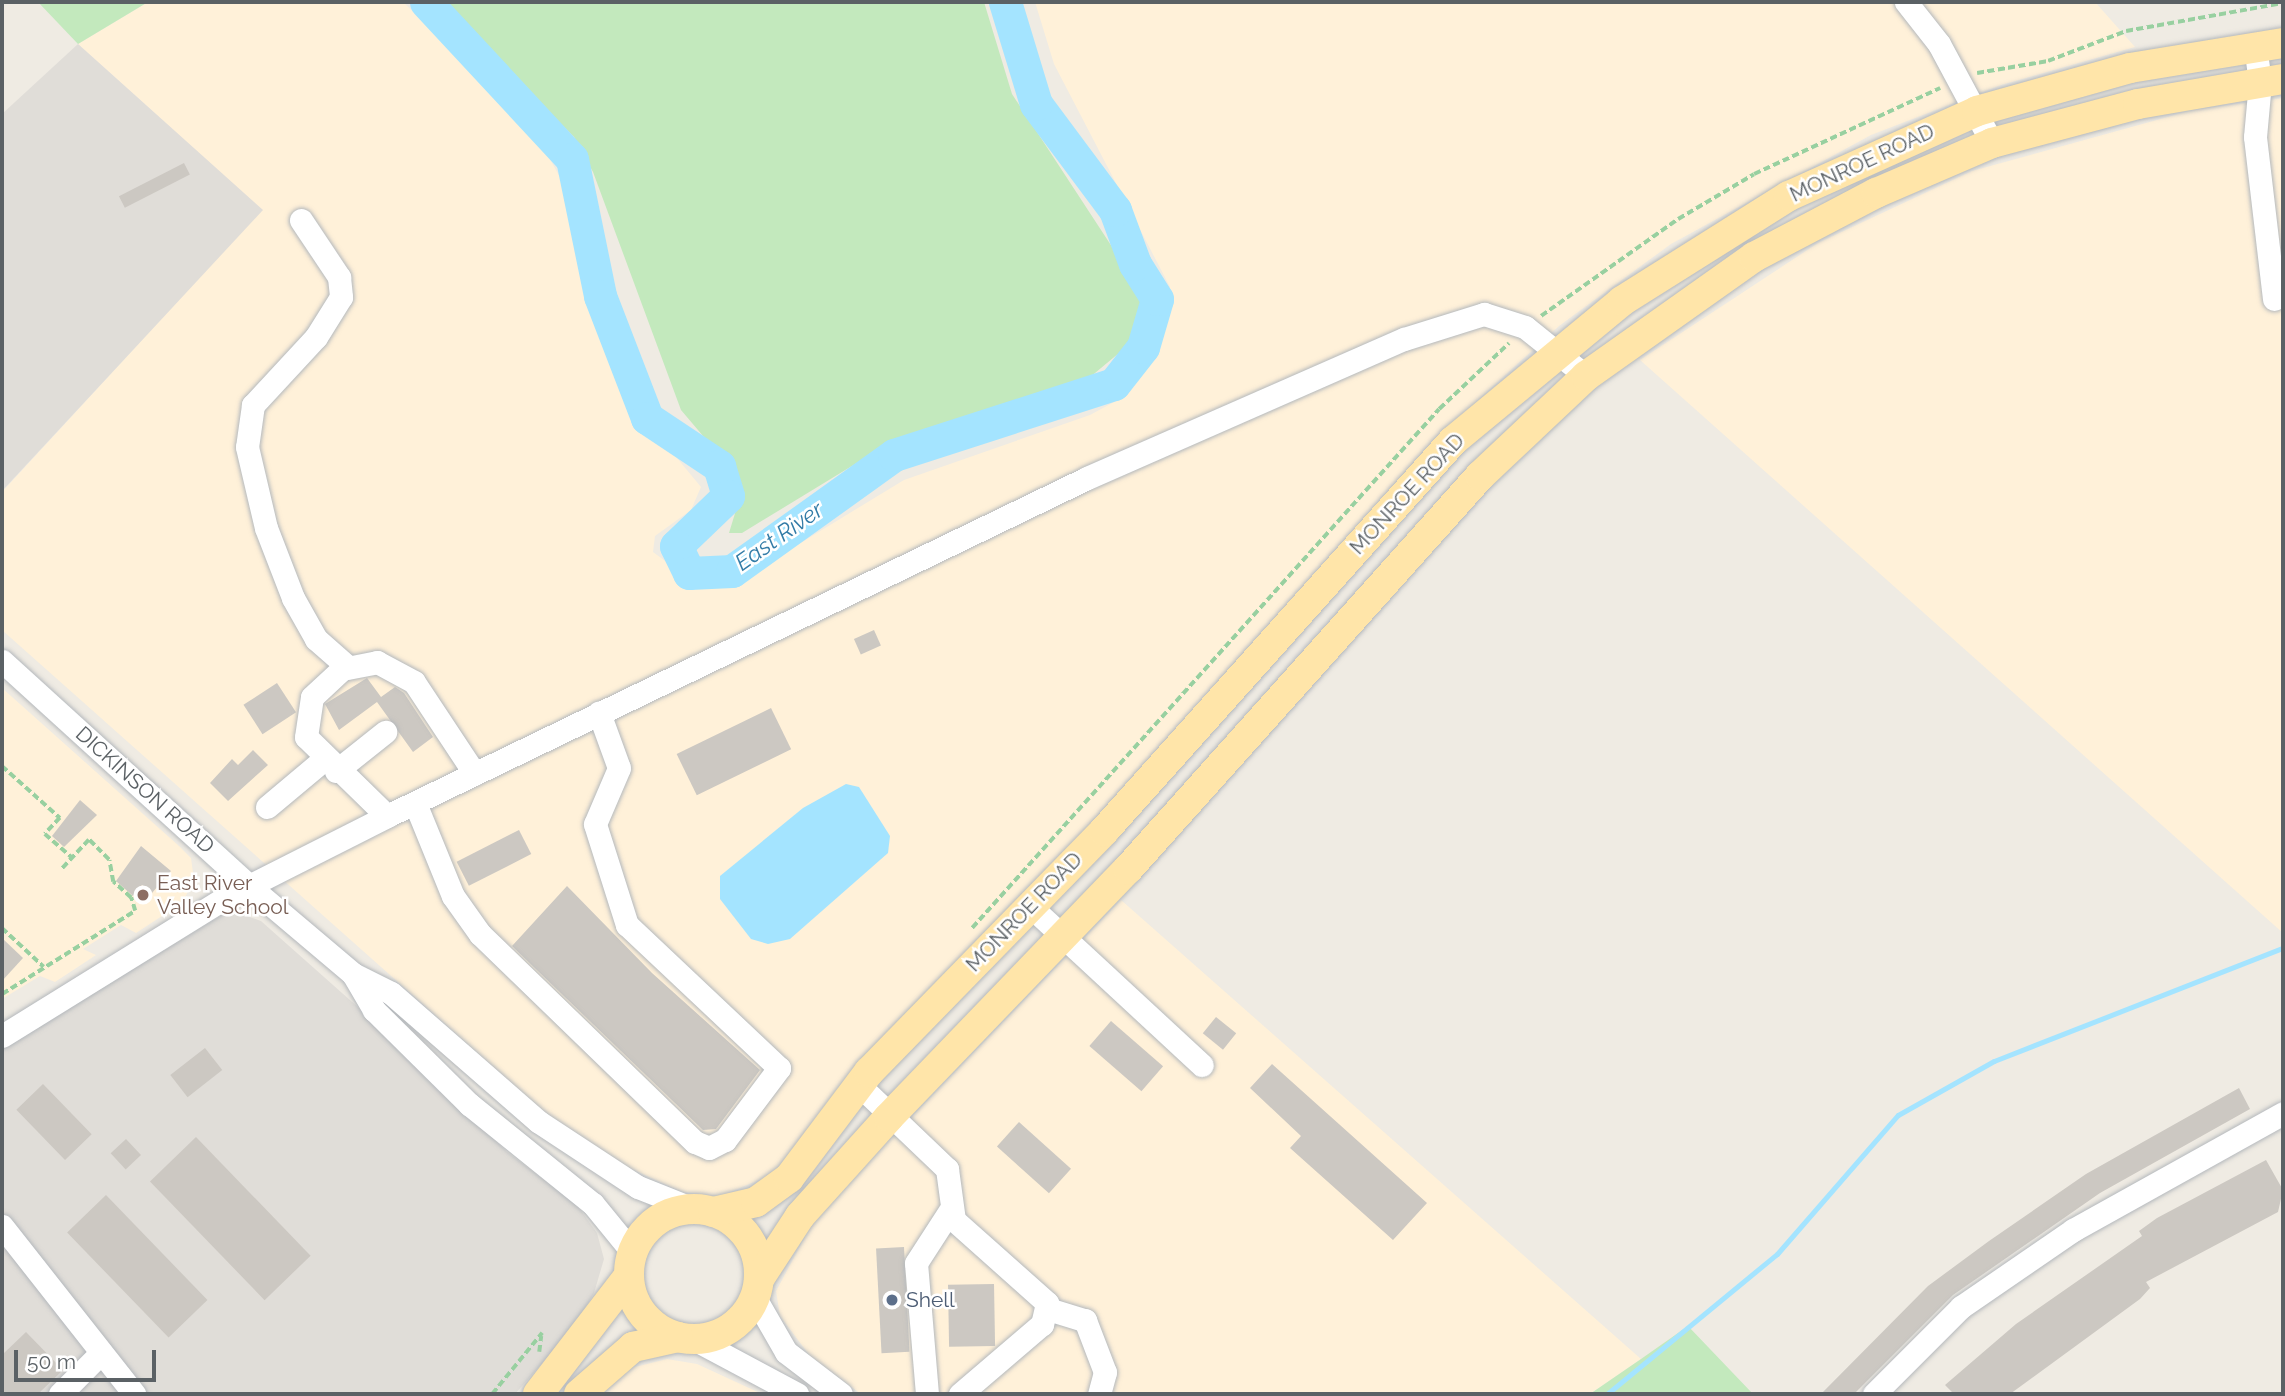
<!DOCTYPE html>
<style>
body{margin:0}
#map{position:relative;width:2285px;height:1396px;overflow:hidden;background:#efebe3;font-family:Raleway,sans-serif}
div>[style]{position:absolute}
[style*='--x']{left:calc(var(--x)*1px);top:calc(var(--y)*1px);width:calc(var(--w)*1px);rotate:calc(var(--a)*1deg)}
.commercial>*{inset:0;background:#fff1d9}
.industrial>*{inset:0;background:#e0ddd8}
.green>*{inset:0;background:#c3e9bd}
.water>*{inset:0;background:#a4e4ff}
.stream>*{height:5px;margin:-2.5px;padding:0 2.5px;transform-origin:2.5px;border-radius:2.5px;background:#a4e4ff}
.river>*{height:33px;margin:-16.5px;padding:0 16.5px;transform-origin:16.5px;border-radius:16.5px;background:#a4e4ff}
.building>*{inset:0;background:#ccc8c2;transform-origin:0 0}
.path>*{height:3.5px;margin-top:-1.75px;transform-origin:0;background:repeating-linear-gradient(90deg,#98d0a0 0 7px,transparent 0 10.5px)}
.roads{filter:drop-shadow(0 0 2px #b4b8bc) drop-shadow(0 0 2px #b4b8bc)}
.minor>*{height:23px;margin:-11.5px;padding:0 11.5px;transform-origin:11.5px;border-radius:11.5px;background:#fff}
.major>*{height:30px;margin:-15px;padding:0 15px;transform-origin:15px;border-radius:15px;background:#ffe5a9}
.major>.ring{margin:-15px;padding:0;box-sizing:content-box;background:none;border:30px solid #ffe5a9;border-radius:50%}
.dots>*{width:19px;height:19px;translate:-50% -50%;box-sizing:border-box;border:4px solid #fff;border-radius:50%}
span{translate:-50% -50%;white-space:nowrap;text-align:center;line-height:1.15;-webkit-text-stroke:5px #fff;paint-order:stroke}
.street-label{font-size:21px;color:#5b6165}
.education-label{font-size:21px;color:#785e54}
.left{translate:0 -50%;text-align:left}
.service-label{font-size:21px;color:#4e5e75}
.water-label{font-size:23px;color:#337ca7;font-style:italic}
.frame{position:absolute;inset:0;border:4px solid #5b6165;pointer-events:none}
.scale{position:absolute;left:14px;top:1350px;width:142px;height:32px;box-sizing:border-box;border:4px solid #5b6165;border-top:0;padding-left:9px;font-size:21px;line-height:24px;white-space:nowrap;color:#5b6165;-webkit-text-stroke:5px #fff;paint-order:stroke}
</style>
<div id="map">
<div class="commercial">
<div style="clip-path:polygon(148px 2px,403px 2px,533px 129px,561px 179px,594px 312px,633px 405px,701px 487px,691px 510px,655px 536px,653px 552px,676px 569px,708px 579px,761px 567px,904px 480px,1090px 415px,1116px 401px,1143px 370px,1170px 287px,1054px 64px,1035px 2px,2095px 2px,2135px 47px,2001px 85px,1871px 135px,1671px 244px,1559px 326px,1456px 420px,778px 1172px,718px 1197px,680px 1191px,623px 1165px,543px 1111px,2px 630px,2px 492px,262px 210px,78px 44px)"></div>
<div style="clip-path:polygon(2283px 98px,2283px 933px,1640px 360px,1818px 243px,1972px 171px,2193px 110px)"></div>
<div style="clip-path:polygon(2px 688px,179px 846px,191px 858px,194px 880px,182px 903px,136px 933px,121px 925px,83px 949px,96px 955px,55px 982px,40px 976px,2px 999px)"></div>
<div style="clip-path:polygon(1121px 900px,1641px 1359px,1590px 1394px,861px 1394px,810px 1356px,780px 1316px,776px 1291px,817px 1215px)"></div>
<div style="clip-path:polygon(667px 1359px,697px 1364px,762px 1394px,593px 1394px,619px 1371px)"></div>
</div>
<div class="industrial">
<div style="clip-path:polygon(78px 44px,263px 210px,2px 491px,2px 114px)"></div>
<div style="clip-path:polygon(230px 910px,261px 921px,396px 1041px,507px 1152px,576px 1204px,597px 1233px,604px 1259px,594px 1293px,575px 1326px,515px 1394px,2px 1394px,2px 1049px)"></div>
</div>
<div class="green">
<div style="clip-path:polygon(38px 2px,148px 2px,78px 44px)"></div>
<div style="clip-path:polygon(440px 2px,984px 2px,1012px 94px,1137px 285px,1141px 307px,1131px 343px,1089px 378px,888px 444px,742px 533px,729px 533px,740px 497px,737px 476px,681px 410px,593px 172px,574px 137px)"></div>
<div style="clip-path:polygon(1688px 1326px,1753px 1394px,1590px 1394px,1641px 1359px)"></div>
</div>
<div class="water">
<div style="clip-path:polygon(846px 784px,859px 787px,890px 836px,888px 853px,790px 939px,768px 944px,751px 939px,720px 899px,720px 876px,803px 808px)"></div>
</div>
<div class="stream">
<div style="--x:1607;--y:1394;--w:220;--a:-39.5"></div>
<div style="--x:1777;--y:1254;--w:184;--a:-49"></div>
<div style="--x:1898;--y:1115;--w:110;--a:-29.4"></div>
<div style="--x:1994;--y:1061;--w:310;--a:-21.4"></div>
</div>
<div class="river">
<div style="--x:426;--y:2;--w:214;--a:47.1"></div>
<div style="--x:572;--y:159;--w:140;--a:78.4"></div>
<div style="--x:600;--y:296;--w:131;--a:68.9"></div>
<div style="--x:647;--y:418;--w:87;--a:33.7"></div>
<div style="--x:719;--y:466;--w:31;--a:73"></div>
<div style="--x:728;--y:496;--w:72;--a:136.1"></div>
<div style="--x:676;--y:546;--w:30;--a:64"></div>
<div style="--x:689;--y:573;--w:43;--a:-2.7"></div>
<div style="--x:732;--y:571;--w:199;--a:-35.6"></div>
<div style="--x:894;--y:455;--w:231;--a:-17.9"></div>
<div style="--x:1114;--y:384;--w:47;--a:-51.9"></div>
<div style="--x:1143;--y:347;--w:50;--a:-73.7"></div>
<div style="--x:1157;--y:299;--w:41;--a:-122.2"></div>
<div style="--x:1135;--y:264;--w:58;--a:-110.3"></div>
<div style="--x:1115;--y:210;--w:132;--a:-126.7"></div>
<div style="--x:1036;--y:104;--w:107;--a:-106.9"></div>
</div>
<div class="building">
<div style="left:184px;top:163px;width:13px;height:73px;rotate:63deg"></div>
<div style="left:874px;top:630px;width:17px;height:22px;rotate:66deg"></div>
<div style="clip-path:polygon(367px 678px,381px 697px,395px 687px,404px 693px,433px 737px,413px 752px,377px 702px,339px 730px,325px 704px)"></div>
<div style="left:277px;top:683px;width:35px;height:40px;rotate:57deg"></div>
<div style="left:771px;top:708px;width:46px;height:105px;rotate:64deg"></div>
<div style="clip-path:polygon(253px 750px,268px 765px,228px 801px,210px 783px,232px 759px,238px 765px)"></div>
<div style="clip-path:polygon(80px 800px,97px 815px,64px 847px,52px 836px)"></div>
<div style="left:519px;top:830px;width:27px;height:70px;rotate:63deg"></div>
<div style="clip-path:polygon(141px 846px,171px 871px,152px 893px,142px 885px,133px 896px,116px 881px)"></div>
<div style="clip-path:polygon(567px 886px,652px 973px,760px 1070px,716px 1129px,703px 1130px,512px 946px)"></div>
<div style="clip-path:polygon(2px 938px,23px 958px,2px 981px)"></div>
<div style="left:1216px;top:1017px;width:26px;height:21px;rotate:39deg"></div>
<div style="left:1111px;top:1021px;width:69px;height:33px;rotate:41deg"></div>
<div style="left:205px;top:1048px;width:28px;height:44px;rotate:52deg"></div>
<div style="clip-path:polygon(1272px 1064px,1427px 1203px,1393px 1240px,1290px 1148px,1301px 1136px,1250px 1088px)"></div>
<div style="left:43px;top:1084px;width:70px;height:37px;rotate:46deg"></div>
<div style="clip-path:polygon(2239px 1088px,2250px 1109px,2100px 1193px,1953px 1295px,1854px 1394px,1821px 1394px,1928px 1286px,1989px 1241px,2086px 1174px)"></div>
<div style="left:1019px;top:1122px;width:70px;height:33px;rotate:42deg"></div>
<div style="left:196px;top:1137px;width:165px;height:64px;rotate:46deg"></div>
<div style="left:126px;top:1139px;width:22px;height:21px;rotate:47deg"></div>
<div style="clip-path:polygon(2266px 1160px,2283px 1190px,2278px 1212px,2146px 1282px,2150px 1288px,2140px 1299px,2010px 1394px,1954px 1394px,1945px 1385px,2016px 1324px,2142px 1236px,2139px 1231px,2157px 1218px)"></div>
<div style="left:106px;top:1195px;width:146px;height:54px;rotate:46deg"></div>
<div style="left:904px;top:1247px;width:105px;height:28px;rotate:87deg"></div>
<div style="left:994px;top:1284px;width:62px;height:46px;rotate:89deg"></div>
<div style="clip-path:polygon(26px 1332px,63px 1370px,38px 1394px,2px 1394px,2px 1355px)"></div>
</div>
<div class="path">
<div style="--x:1977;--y:73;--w:72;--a:-9.6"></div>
<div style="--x:2048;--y:61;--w:84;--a:-21"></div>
<div style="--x:2126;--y:31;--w:159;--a:-10.1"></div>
<div style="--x:1541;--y:316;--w:168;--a:-35.3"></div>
<div style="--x:1678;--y:219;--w:88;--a:-30.6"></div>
<div style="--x:1754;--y:174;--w:205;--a:-24.8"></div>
<div style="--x:2;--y:766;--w:78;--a:41.9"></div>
<div style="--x:60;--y:818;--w:22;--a:133"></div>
<div style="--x:45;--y:834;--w:37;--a:41"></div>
<div style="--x:2;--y:928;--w:57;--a:42.9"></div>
<div style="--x:972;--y:928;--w:698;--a:-48.02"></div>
<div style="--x:1439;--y:409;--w:96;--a:-43.3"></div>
<div style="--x:2;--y:994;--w:157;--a:-32"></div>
<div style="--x:135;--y:911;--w:14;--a:-107"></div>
<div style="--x:131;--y:898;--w:24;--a:-138"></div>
<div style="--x:113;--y:882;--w:22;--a:-100"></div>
<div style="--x:109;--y:860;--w:28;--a:-135"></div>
<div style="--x:89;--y:840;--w:41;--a:133"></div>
<div style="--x:539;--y:1352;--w:16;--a:-83"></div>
<div style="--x:492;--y:1394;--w:79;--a:-50.7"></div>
</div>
<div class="roads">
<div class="minor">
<div style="--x:1906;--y:2;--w:53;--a:51.8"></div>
<div style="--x:1939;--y:44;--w:112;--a:61.8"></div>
<div style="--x:2255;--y:46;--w:36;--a:82"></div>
<div style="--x:2260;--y:82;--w:55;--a:95.2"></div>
<div style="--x:2255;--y:137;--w:163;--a:83.3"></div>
<div style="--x:301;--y:220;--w:69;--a:56.3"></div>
<div style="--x:339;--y:277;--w:20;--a:84"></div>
<div style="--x:341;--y:297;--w:47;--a:122"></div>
<div style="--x:316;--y:337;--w:93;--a:132.8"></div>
<div style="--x:253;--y:405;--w:42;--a:98.1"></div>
<div style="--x:247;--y:447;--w:83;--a:76.8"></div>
<div style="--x:266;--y:528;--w:75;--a:68.9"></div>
<div style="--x:293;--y:598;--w:47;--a:60.7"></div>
<div style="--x:316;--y:639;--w:43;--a:41.2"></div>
<div style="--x:2;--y:661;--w:334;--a:42.3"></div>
<div style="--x:249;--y:886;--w:136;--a:40.2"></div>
<div style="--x:353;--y:974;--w:42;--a:26.6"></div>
<div style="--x:391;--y:993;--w:196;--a:41.1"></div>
<div style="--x:539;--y:1122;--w:118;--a:33.3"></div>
<div style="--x:638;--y:1187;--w:62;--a:21.6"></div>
<div style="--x:336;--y:771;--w:63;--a:-38.5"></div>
<div style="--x:415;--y:803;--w:100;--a:67.8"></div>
<div style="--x:453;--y:896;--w:47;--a:54.6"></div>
<div style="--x:480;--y:934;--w:299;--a:44.1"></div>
<div style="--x:695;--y:1142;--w:15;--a:23"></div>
<div style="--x:709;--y:1148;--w:18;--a:-27"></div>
<div style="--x:725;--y:1140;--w:90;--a:-53.1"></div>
<div style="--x:779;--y:1068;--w:209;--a:-136.7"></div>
<div style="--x:627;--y:925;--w:106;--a:-107.6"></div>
<div style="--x:595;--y:824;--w:61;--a:-66.8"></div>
<div style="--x:619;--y:768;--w:59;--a:-110"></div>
<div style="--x:267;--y:807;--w:73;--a:-40"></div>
<div style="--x:387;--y:816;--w:113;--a:-135.7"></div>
<div style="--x:306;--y:737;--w:40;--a:-81.5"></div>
<div style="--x:312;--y:697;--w:41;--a:-43"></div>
<div style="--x:342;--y:669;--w:36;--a:-11"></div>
<div style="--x:377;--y:662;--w:42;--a:28.4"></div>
<div style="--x:414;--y:682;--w:110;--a:56.5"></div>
<div style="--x:1030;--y:906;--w:234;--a:42.8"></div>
<div style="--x:353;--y:974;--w:42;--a:59.7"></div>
<div style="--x:374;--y:1010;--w:134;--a:44.7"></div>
<div style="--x:469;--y:1104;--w:159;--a:38.9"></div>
<div style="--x:593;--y:1204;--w:63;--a:50.8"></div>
<div style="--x:2;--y:1036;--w:262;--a:-31.8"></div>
<div style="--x:225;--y:898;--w:182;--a:-26.8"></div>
<div style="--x:387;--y:816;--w:777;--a:-25.77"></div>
<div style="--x:1087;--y:478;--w:346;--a:-23.7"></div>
<div style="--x:1404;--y:339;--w:84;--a:-17.4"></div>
<div style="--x:1484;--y:314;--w:43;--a:17.6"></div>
<div style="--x:1525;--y:327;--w:78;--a:38.8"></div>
<div style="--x:859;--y:1085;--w:122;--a:43.7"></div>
<div style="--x:947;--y:1169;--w:51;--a:82.2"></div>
<div style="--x:954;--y:1220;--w:125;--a:41.7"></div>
<div style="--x:1047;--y:1303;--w:22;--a:103"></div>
<div style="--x:1042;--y:1324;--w:108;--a:139.5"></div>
<div style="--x:2;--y:1226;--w:214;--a:51.8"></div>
<div style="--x:755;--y:1298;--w:62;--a:60.1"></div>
<div style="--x:786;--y:1352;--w:69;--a:37.4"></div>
<div style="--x:1048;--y:1309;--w:39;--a:17"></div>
<div style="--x:1085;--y:1320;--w:56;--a:69"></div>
<div style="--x:1105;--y:1372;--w:23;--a:105"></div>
<div style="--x:694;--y:1339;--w:117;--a:28.1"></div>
<div style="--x:60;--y:1394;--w:58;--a:-45"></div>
<div style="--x:927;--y:1394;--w:131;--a:-94.8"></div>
<div style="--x:916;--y:1263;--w:61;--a:-57.1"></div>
<div style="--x:1874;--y:1394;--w:123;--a:-45"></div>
<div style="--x:1961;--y:1307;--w:136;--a:-34.5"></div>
<div style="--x:2073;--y:1230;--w:240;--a:-29.1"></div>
</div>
<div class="major">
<div class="ring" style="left:629px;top:1209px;width:100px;height:100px"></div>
<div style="--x:713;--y:1212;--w:44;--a:-13.1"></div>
<div style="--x:756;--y:1202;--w:41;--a:-36"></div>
<div style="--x:789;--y:1178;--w:133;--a:-53"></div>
<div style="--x:869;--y:1072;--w:337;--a:-45.7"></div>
<div style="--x:1104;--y:831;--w:523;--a:-48.18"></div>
<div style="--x:1453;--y:441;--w:219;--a:-39.6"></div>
<div style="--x:1622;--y:301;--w:197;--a:-32.2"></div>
<div style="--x:1789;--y:196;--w:206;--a:-24.3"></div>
<div style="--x:1977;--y:111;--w:159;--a:-15.7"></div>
<div style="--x:2130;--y:68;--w:155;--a:-9.3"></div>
<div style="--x:759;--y:1279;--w:75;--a:-56.9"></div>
<div style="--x:800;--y:1216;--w:133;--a:-48"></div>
<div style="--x:889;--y:1117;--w:344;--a:-46.1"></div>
<div style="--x:1128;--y:869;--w:528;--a:-48.15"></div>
<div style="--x:1480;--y:476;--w:146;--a:-43.3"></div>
<div style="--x:1586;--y:376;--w:206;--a:-35.3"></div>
<div style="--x:1754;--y:257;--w:138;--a:-27.7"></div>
<div style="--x:1876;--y:193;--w:126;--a:-23.3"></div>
<div style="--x:1992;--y:143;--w:151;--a:-15"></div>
<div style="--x:2138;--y:104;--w:147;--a:-9.8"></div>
<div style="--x:538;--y:1394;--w:149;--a:-52.4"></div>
<div style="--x:579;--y:1394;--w:72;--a:-41"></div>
<div style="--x:633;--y:1347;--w:46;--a:-12.5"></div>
</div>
</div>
<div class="dots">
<div style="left:143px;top:895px;background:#8d6e63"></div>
<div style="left:892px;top:1300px;background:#5c6f8a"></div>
</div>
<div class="street-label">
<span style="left:1862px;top:163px;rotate:-25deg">MONROE ROAD</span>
<span style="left:1407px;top:494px;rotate:-47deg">MONROE ROAD</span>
<span style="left:145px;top:790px;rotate:42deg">DICKINSON ROAD</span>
<span style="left:1024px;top:912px;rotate:-46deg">MONROE ROAD</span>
</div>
<div class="education-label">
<span class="left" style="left:157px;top:895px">East River<br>Valley School</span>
</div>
<div class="service-label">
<span class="left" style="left:906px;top:1300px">Shell</span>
</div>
<div class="water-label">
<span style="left:779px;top:536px;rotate:-35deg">East River</span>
</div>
<div class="frame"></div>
<div class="scale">50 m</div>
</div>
